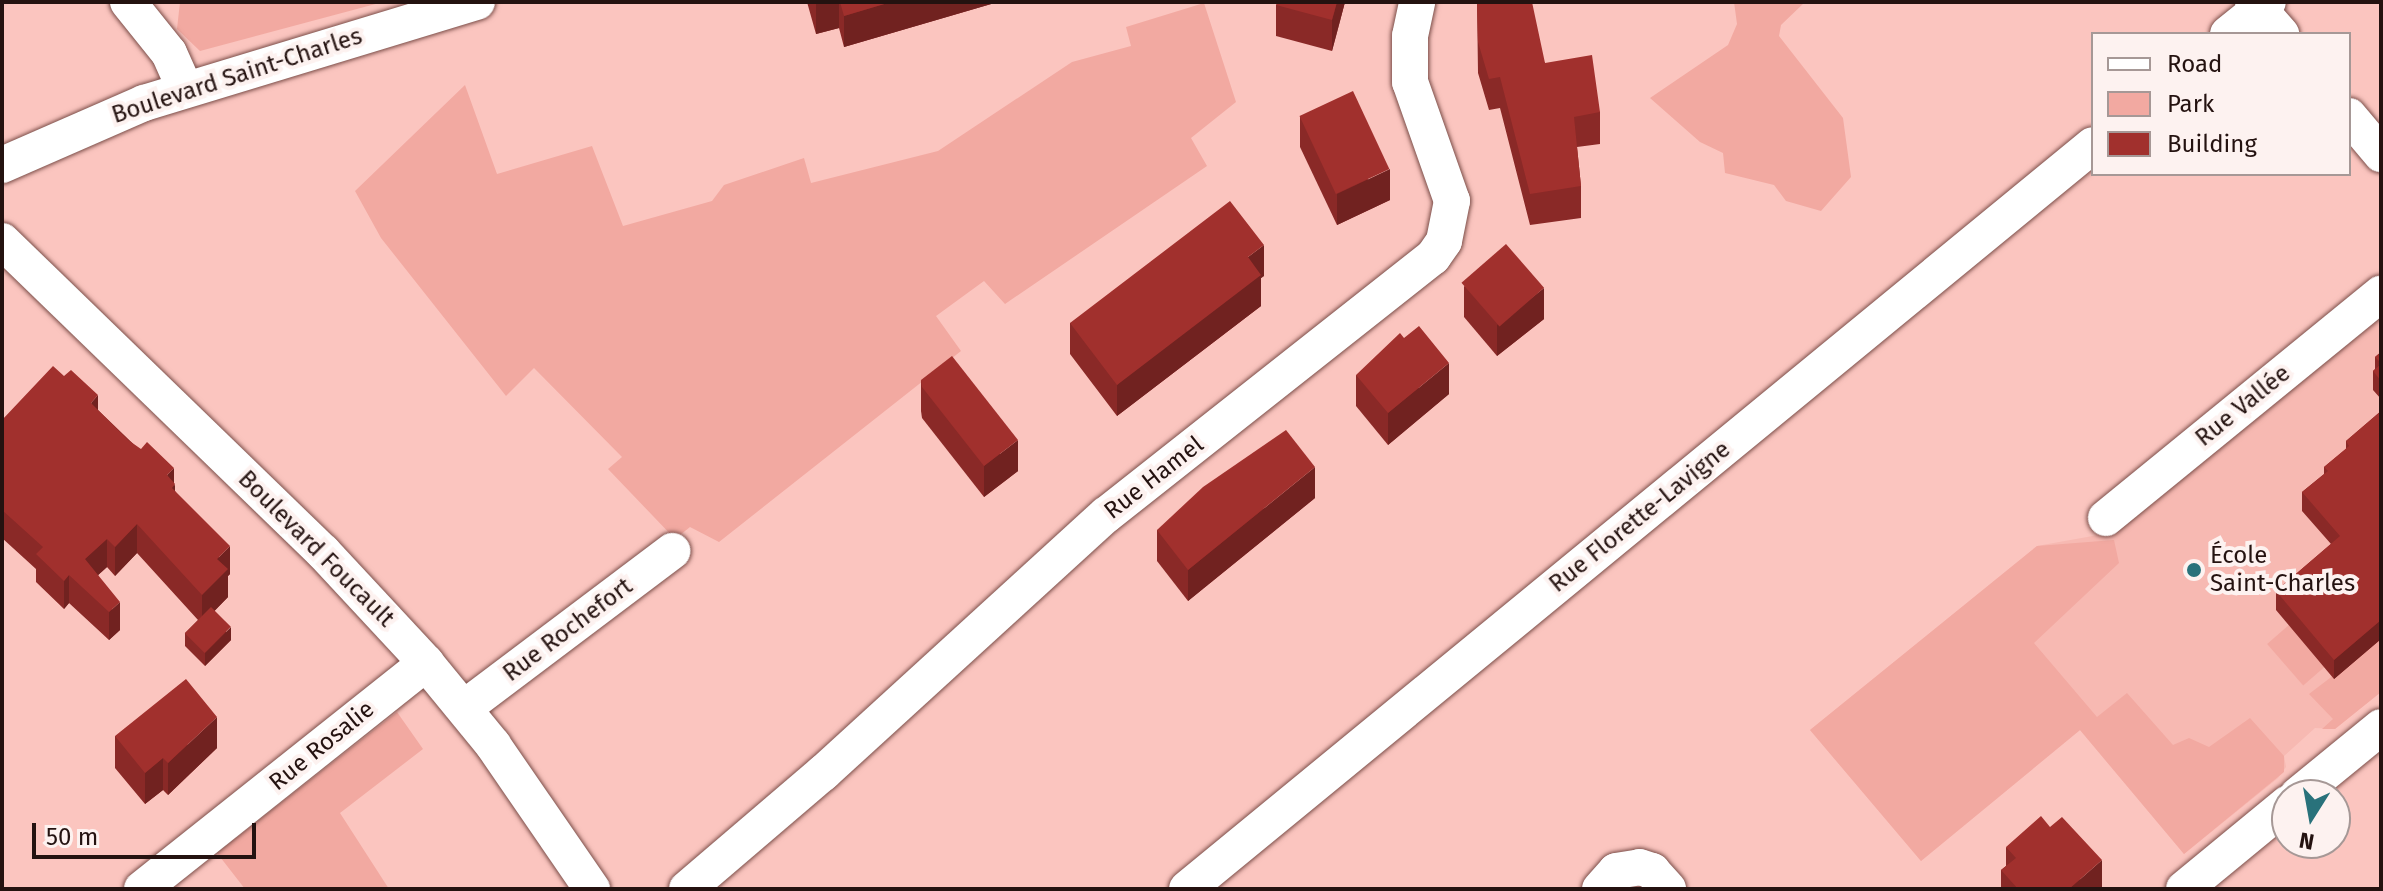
<!DOCTYPE html>
<meta charset="utf-8">
<style>
body{margin:0}
#map{position:relative;width:2383px;height:891px;overflow:hidden;background:#fbc5bf;font-family:"Fira Sans",sans-serif}
div>[style]{position:absolute}
[style*='--x']{left:calc(var(--x)*1px);top:calc(var(--y)*1px);width:calc(var(--w)*1px);rotate:calc(var(--a)*1deg)}
.built>*{inset:0;background:#f7b9b2}
.green>*{inset:0;background:#f2a9a1;transform-origin:0 0}
.roads{filter:drop-shadow(0 0 2px #7b4e49) drop-shadow(0 0 2px #7b4e49)}
.minor>*{height:36px;margin:-18px;padding:0 18px;transform-origin:18px;border-radius:18px;background:#fff}
.wall>*{inset:0;background:#8a2927}
.shaded-wall>*{inset:0;background:#712220}
.building>*{inset:0;background:#a1302d;transform-origin:0 0}
.dots>*{width:22px;height:22px;translate:-50% -50%;box-sizing:border-box;border:4px solid #fdf2f0;border-radius:50%}
span{translate:-50% -50%;white-space:nowrap;text-align:center;line-height:1.15;-webkit-text-stroke:8px #fdf2f0;paint-order:stroke}
.street-label{font-size:24px;color:#241210}
.poi-label{font-size:24px;color:#241210}
.left{translate:0 -50%;text-align:left}
.frame{position:absolute;inset:0;border:4px solid #241210;pointer-events:none}
.legend{position:absolute;left:2091px;top:32px;width:260px;height:144px;box-sizing:border-box;background:#fdf2f0;border:2px solid #a69896;margin:0;padding:10px 14px;list-style:none;font-size:24px;color:#241210}
.legend li{display:flex;align-items:center;gap:16px;height:40px}
.legend b{width:40px;border:2px solid #a69896}
.north{position:absolute;left:2271px;top:779px;width:80px;height:80px;box-sizing:border-box;background:#fdf2f0;border:2px solid #a69896;border-radius:50%;rotate:191deg;font-size:22px;font-weight:700;line-height:32px;text-align:center;color:#241210}
.north::after{content:'';display:block;margin:auto;width:28px;height:36px;background:#29727b;clip-path:polygon(50% 0,100% 100%,50% 72%,0 100%)}
.scale{position:absolute;left:32px;top:823px;width:224px;height:36px;box-sizing:border-box;border:4px solid #241210;border-top:0;padding-left:10px;font-size:24px;line-height:28px;white-space:nowrap;color:#241210;-webkit-text-stroke:6px #fdf2f0;paint-order:stroke}
</style>
<div id="map">
<div class="built">
<div style="clip-path:polygon(2381px 316px,2381px 692px,2335px 729px,2315px 728px,2284px 756px,2286px 767px,2278px 778px,2184px 854px,2080px 730px,1921px 861px,1810px 730px,2037px 546px,2115px 532px)"></div>
</div>
<div class="green">
<div style="clip-path:polygon(180px 2px,383px 2px,200px 51px,177px 29px)"></div>
<div style="clip-path:polygon(1734px 2px,1805px 2px,1781px 25px,1779px 36px,1843px 118px,1851px 177px,1821px 211px,1786px 201px,1774px 185px,1725px 173px,1723px 153px,1700px 142px,1650px 98px,1728px 45px,1737px 24px)"></div>
<div style="clip-path:polygon(1204px 3px,1236px 102px,1191px 138px,1207px 166px,1005px 304px,984px 281px,936px 316px,961px 351px,719px 542px,690px 527px,675px 539px,608px 469px,622px 457px,534px 368px,506px 396px,381px 238px,355px 191px,465px 85px,497px 174px,592px 146px,623px 226px,712px 201px,724px 185px,804px 158px,811px 183px,938px 151px,1072px 62px,1131px 46px,1126px 27px)"></div>
<div style="clip-path:polygon(2114px 540px,2119px 563px,2034px 643px,2097px 717px,2127px 693px,2173px 745px,2189px 738px,2209px 747px,2250px 718px,2284px 756px,2284px 772px,2184px 854px,2080px 730px,1921px 861px,1810px 730px,2037px 546px)"></div>
<div style="left:2289px;top:625px;width:55px;height:29px;rotate:49deg"></div>
<div style="clip-path:polygon(2381px 639px,2381px 692px,2335px 729px,2322px 729px,2333px 719px,2309px 694px)"></div>
<div style="clip-path:polygon(397px 712px,423px 749px,340px 813px,389px 889px,245px 889px,217px 853px)"></div>
</div>
<div class="roads">
<div class="minor">
<div style="--x:128;--y:2;--w:65;--a:51.2"></div>
<div style="--x:169;--y:53;--w:39;--a:66"></div>
<div style="--x:2253;--y:2;--w:43;--a:48.8"></div>
<div style="--x:2228;--y:34;--w:51;--a:-38.7"></div>
<div style="--x:2349;--y:116;--w:50;--a:49.9"></div>
<div style="--x:2;--y:165;--w:155;--a:-23.6"></div>
<div style="--x:144;--y:103;--w:348;--a:-16.9"></div>
<div style="--x:2;--y:241;--w:447;--a:44.1"></div>
<div style="--x:323;--y:552;--w:151;--a:47.1"></div>
<div style="--x:426;--y:663;--w:106;--a:50.7"></div>
<div style="--x:493;--y:745;--w:175;--a:55.5"></div>
<div style="--x:2106;--y:518;--w:355;--a:-39.2"></div>
<div style="--x:464;--y:708;--w:261;--a:-37"></div>
<div style="--x:2298;--y:795;--w:107;--a:-39.3"></div>
<div style="--x:142;--y:889;--w:363;--a:-38.5"></div>
<div style="--x:687;--y:889;--w:179;--a:-40.5"></div>
<div style="--x:823;--y:773;--w:383;--a:-42.4"></div>
<div style="--x:1106;--y:515;--w:417;--a:-38.3"></div>
<div style="--x:1433;--y:257;--w:19;--a:-55"></div>
<div style="--x:1444;--y:241;--w:41;--a:-78.7"></div>
<div style="--x:1452;--y:201;--w:126;--a:-109.4"></div>
<div style="--x:1410;--y:82;--w:46;--a:-90"></div>
<div style="--x:1410;--y:36;--w:35;--a:-78"></div>
<div style="--x:1187;--y:889;--w:1172;--a:-39.39"></div>
<div style="--x:1600;--y:889;--w:24;--a:-48"></div>
<div style="--x:1616;--y:871;--w:24;--a:-9"></div>
<div style="--x:1640;--y:867;--w:13;--a:18"></div>
<div style="--x:1652;--y:871;--w:24;--a:48"></div>
<div style="--x:2184;--y:889;--w:134;--a:-39.5"></div>
</div>
</div>
<div class="wall">
<div style="clip-path:polygon(807px 2px,998px 2px,844px 47px,839px 28px,816px 34px)"></div>
<div style="clip-path:polygon(1345px 2px,1332px 51px,1276px 36px,1276px 5px)"></div>
<div style="clip-path:polygon(1477px 2px,1600px 112px,1600px 144px,1577px 147px,1581px 186px,1581px 218px,1530px 225px,1500px 108px,1489px 110px,1478px 73px)"></div>
<div style="clip-path:polygon(1300px 116px,1390px 200px,1337px 225px,1300px 147px)"></div>
<div style="clip-path:polygon(1264px 276px,1261px 278px,1261px 306px,1117px 416px,1070px 354px,1070px 323px)"></div>
<div style="clip-path:polygon(1464px 286px,1544px 319px,1497px 356px,1464px 317px)"></div>
<div style="clip-path:polygon(2381px 352px,2381px 399px,2373px 390px,2373px 371px,2375px 369px,2375px 357px)"></div>
<div style="clip-path:polygon(1356px 375px,1449px 394px,1388px 445px,1356px 406px)"></div>
<div style="clip-path:polygon(921px 380px,1018px 471px,984px 497px,922px 418px,921px 411px)"></div>
<div style="clip-path:polygon(98px 410px,174px 483px,175px 491px,230px 574px,228px 576px,228px 597px,214px 611px,231px 640px,205px 666px,185px 646px,185px 633px,198px 620px,137px 553px,115px 576px,107px 567px,98px 575px,120px 630px,109px 640px,69px 603px,64px 609px,36px 582px,36px 569px,2px 538px,2px 420px)"></div>
<div style="clip-path:polygon(2381px 411px,2381px 639px,2334px 679px,2276px 610px,2276px 591px,2331px 544px,2302px 511px,2302px 492px,2324px 474px,2324px 467px,2346px 449px,2346px 441px)"></div>
<div style="clip-path:polygon(1315px 498px,1188px 601px,1157px 561px,1157px 530px)"></div>
<div style="clip-path:polygon(115px 736px,217px 748px,168px 795px,163px 790px,145px 804px,115px 768px)"></div>
<div style="clip-path:polygon(2006px 847px,2102px 889px,2001px 889px,2001px 870px,2006px 866px)"></div>
</div>
<div class="shaded-wall">
<div style="clip-path:polygon(820px 2px,839px 2px,839px 28px,816px 34px,816px 3px)"></div>
<div style="clip-path:polygon(891px 2px,998px 2px,844px 47px,844px 16px)"></div>
<div style="clip-path:polygon(1337px 2px,1345px 2px,1332px 51px,1332px 20px)"></div>
<div style="clip-path:polygon(1390px 169px,1390px 200px,1337px 225px,1337px 194px)"></div>
<div style="clip-path:polygon(1264px 245px,1264px 276px,1261px 278px,1261px 306px,1117px 416px,1117px 385px,1248px 257px)"></div>
<div style="clip-path:polygon(1544px 288px,1544px 319px,1497px 356px,1497px 325px)"></div>
<div style="clip-path:polygon(1449px 363px,1449px 394px,1388px 445px,1388px 413px)"></div>
<div style="clip-path:polygon(98px 395px,98px 424px,91px 403px)"></div>
<div style="clip-path:polygon(1018px 440px,1018px 471px,984px 497px,984px 466px)"></div>
<div style="clip-path:polygon(1315px 467px,1315px 498px,1188px 601px,1188px 570px)"></div>
<div style="clip-path:polygon(174px 468px,174px 486px,175px 484px,175px 512px,167px 475px)"></div>
<div style="clip-path:polygon(137px 524px,137px 553px,115px 576px,115px 547px)"></div>
<div style="clip-path:polygon(107px 539px,107px 567px,85px 587px,85px 559px)"></div>
<div style="clip-path:polygon(230px 546px,230px 574px,228px 576px,228px 597px,202px 624px,202px 595px,217px 559px)"></div>
<div style="clip-path:polygon(69px 575px,69px 603px,64px 609px,64px 581px)"></div>
<div style="clip-path:polygon(120px 602px,120px 630px,109px 640px,109px 612px)"></div>
<div style="clip-path:polygon(2381px 620px,2381px 639px,2334px 679px,2334px 660px)"></div>
<div style="clip-path:polygon(231px 627px,231px 640px,205px 666px,205px 653px)"></div>
<div style="clip-path:polygon(217px 717px,217px 748px,168px 795px,168px 763px)"></div>
<div style="clip-path:polygon(163px 758px,163px 790px,145px 804px,145px 773px)"></div>
<div style="clip-path:polygon(2102px 860px,2102px 889px,2069px 889px)"></div>
</div>
<div class="building">
<div style="clip-path:polygon(840px 2px,891px 2px,844px 16px)"></div>
<div style="clip-path:polygon(1277px 2px,1337px 2px,1332px 20px,1276px 5px)"></div>
<div style="clip-path:polygon(1477px 2px,1532px 2px,1545px 63px,1592px 55px,1600px 112px,1574px 117px,1581px 186px,1530px 194px,1500px 77px,1489px 79px,1478px 42px)"></div>
<div style="left:1353px;top:91px;width:86px;height:59px;rotate:65deg"></div>
<div style="clip-path:polygon(1230px 201px,1264px 245px,1248px 257px,1261px 275px,1117px 385px,1070px 323px)"></div>
<div style="left:1506px;top:244px;width:58px;height:59px;rotate:49deg"></div>
<div style="clip-path:polygon(1419px 326px,1449px 363px,1388px 413px,1356px 375px,1400px 333px,1404px 338px)"></div>
<div style="clip-path:polygon(2381px 352px,2381px 363px,2375px 357px)"></div>
<div style="clip-path:polygon(952px 356px,1018px 440px,984px 466px,922px 387px,921px 380px)"></div>
<div style="clip-path:polygon(2381px 364px,2381px 381px,2373px 371px)"></div>
<div style="clip-path:polygon(53px 366px,64px 376px,71px 370px,98px 395px,91px 403px,128px 440px,141px 449px,147px 442px,174px 468px,167px 475px,175px 484px,172px 488px,230px 546px,217px 559px,228px 569px,202px 595px,137px 524px,115px 547px,107px 539px,85px 559px,120px 602px,109px 612px,69px 575px,64px 581px,36px 554px,43px 547px,2px 510px,2px 420px)"></div>
<div style="clip-path:polygon(2381px 411px,2381px 620px,2334px 660px,2276px 591px,2340px 536px,2302px 492px,2328px 471px,2324px 467px,2349px 446px,2346px 441px)"></div>
<div style="clip-path:polygon(1286px 430px,1315px 467px,1188px 570px,1157px 530px,1203px 487px)"></div>
<div style="left:211px;top:607px;width:28px;height:37px;rotate:45deg"></div>
<div style="clip-path:polygon(186px 679px,217px 717px,168px 763px,163px 758px,145px 773px,115px 736px)"></div>
<div style="clip-path:polygon(2041px 816px,2050px 827px,2062px 817px,2102px 860px,2069px 889px,2018px 889px,2001px 870px,2016px 858px,2006px 847px)"></div>
</div>
<div class="dots">
<div style="left:2194px;top:570px;background:#29727b"></div>
</div>
<div class="street-label">
<span style="left:237px;top:76px;rotate:-18deg">Boulevard Saint-Charles</span>
<span style="left:2243px;top:406px;rotate:-39deg">Rue Vallée</span>
<span style="left:1154px;top:478px;rotate:-38deg">Rue Hamel</span>
<span style="left:1640px;top:517px;rotate:-39deg">Rue Florette-Lavigne</span>
<span style="left:316px;top:549px;rotate:45deg">Boulevard Foucault</span>
<span style="left:568px;top:630px;rotate:-37deg">Rue Rochefort</span>
<span style="left:322px;top:746px;rotate:-39deg">Rue Rosalie</span>
</div>
<div class="poi-label">
<span class="left" style="left:2210px;top:570px">École<br>Saint-Charles</span>
</div>
<div class="frame"></div>
<ul class="legend">
<li><b style="height:10px;background:#fff"></b>Road</li>
<li><b style="height:22px;background:#f2a9a1"></b>Park</li>
<li><b style="height:22px;background:#a1302d"></b>Building</li>
</ul>
<div class="north">N</div>
<div class="scale">50 m</div>
</div>
